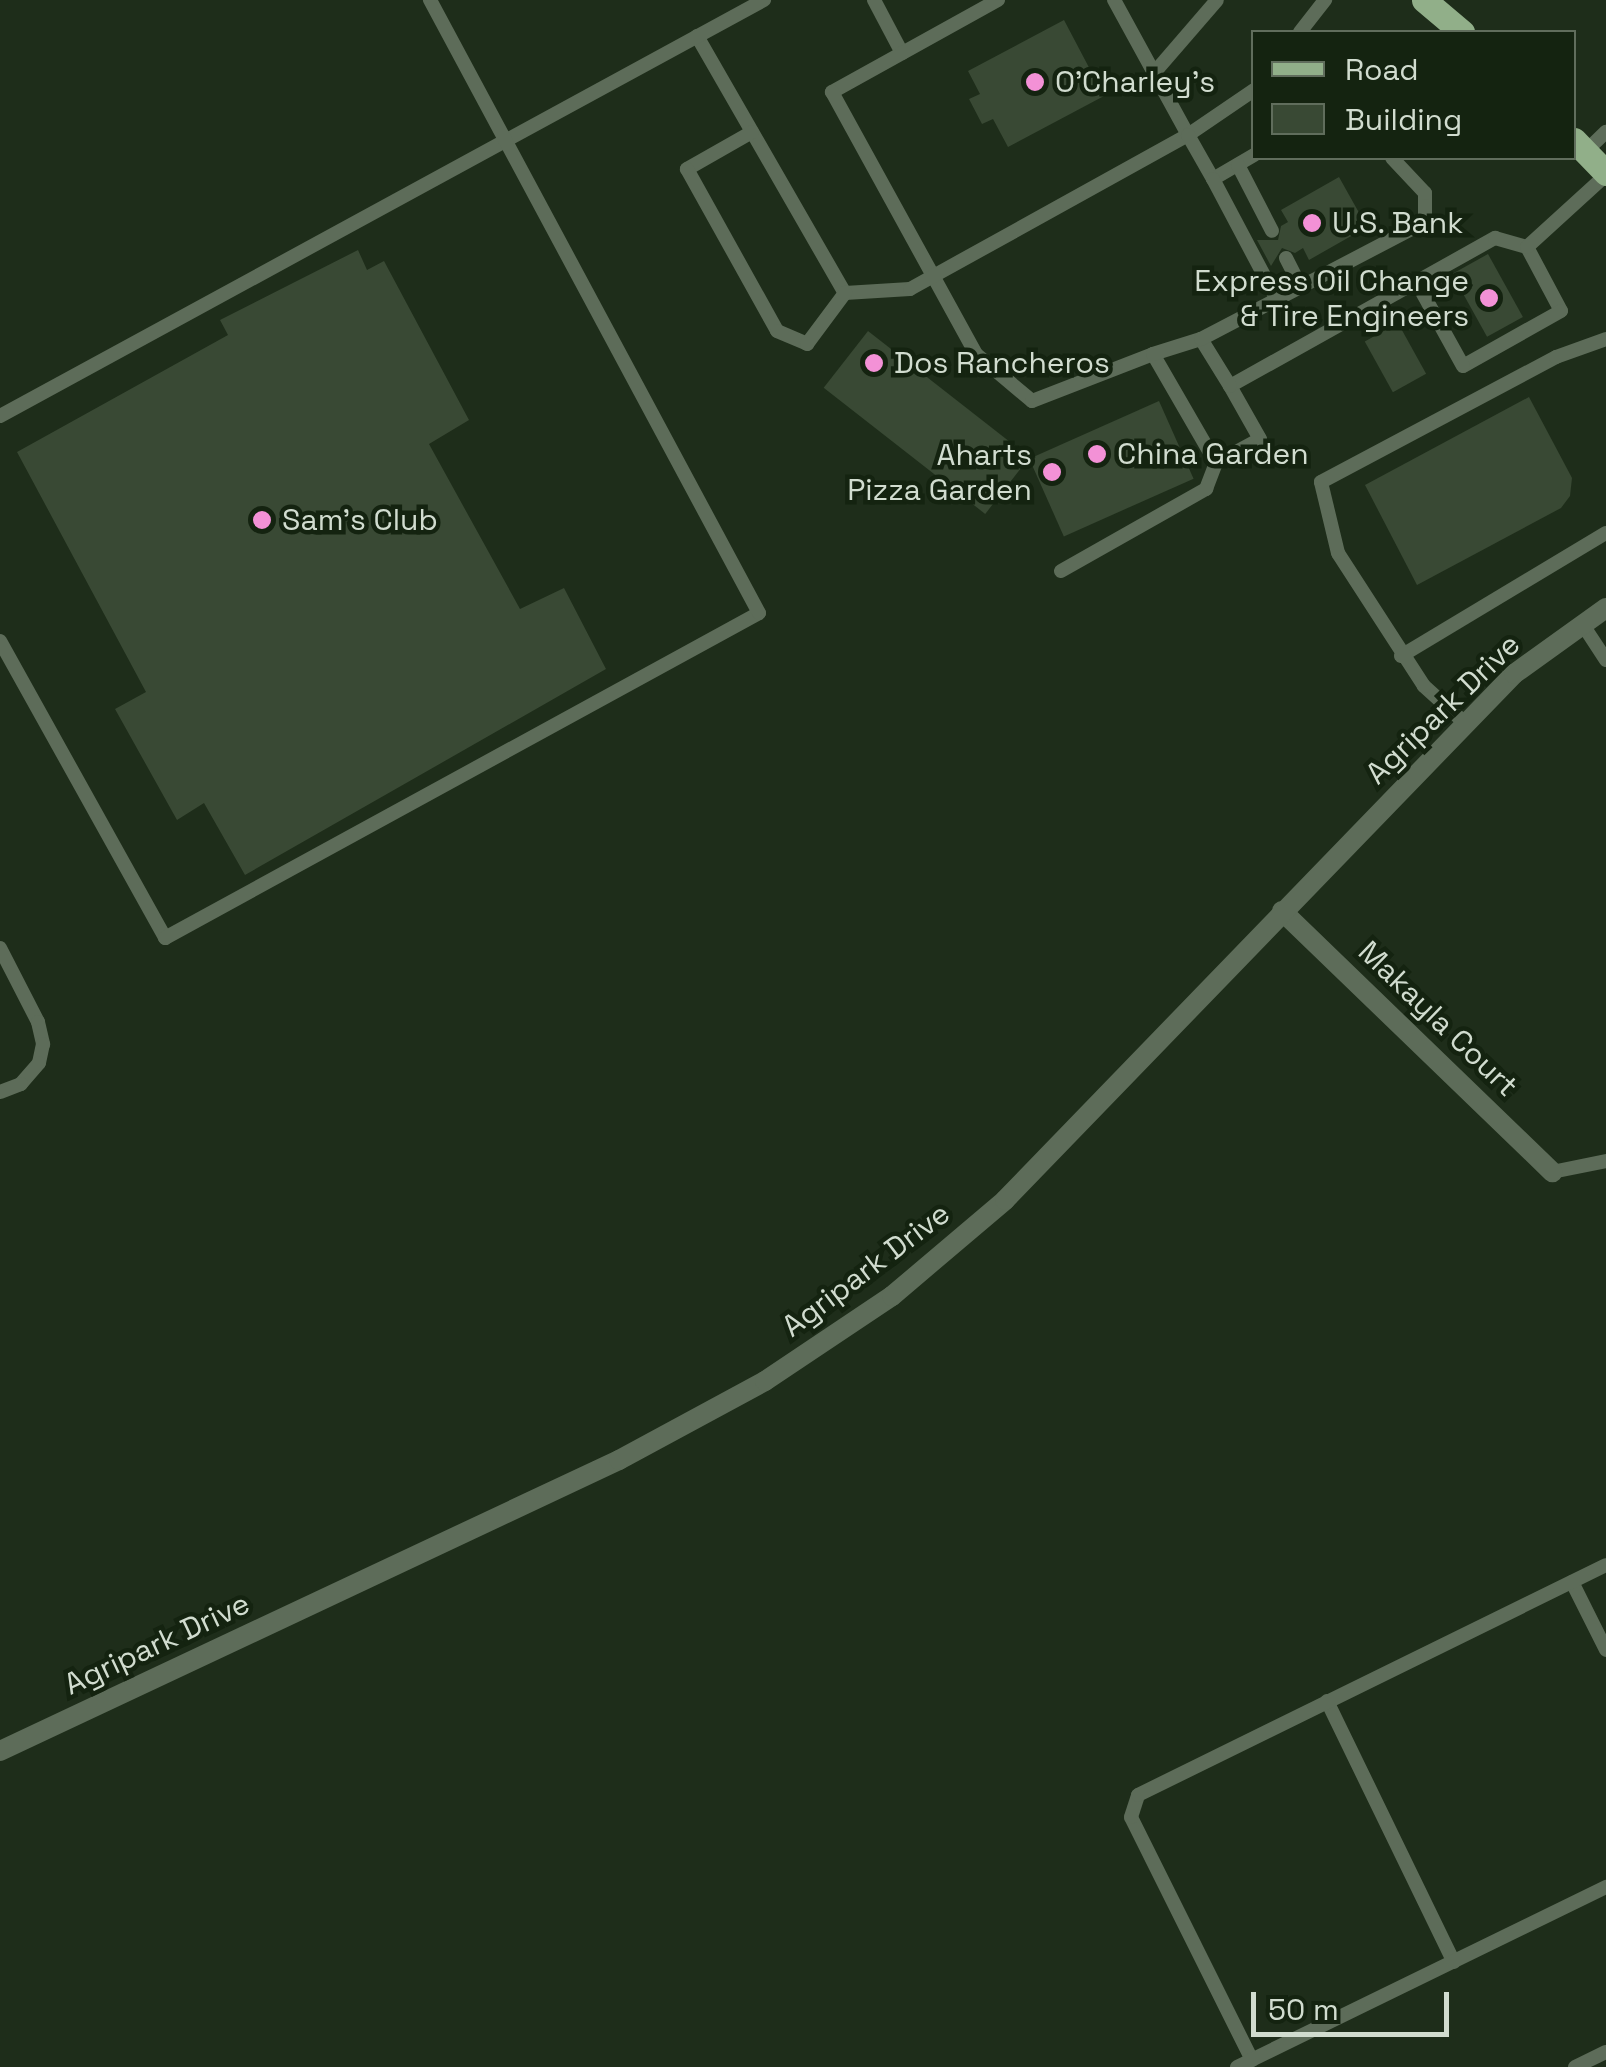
<!DOCTYPE html>
<style>
body{margin:0}
#map{position:relative;width:1606px;height:2067px;overflow:hidden;background:#1e2d1a;font-family:"Space Grotesk",sans-serif}
div>[style]{position:absolute}
[style*='--x']{left:calc(var(--x)*1px);top:calc(var(--y)*1px);width:calc(var(--w)*1px);rotate:calc(var(--a)*1deg)}
.building>*{inset:0;background:#394934;transform-origin:0 0}
.lane>*{height:14px;margin:-7px;padding:0 7px;transform-origin:7px;border-radius:7px;background:#5d6c59}
.street>*{height:20px;margin:-10px;padding:0 10px;transform-origin:10px;border-radius:10px;background:#5d6c59}
.primary>*{height:25px;margin:-12.5px;padding:0 12.5px;transform-origin:12.5px;border-radius:12.5px;background:#91af89}
.dots>*{width:28px;height:28px;translate:-50% -50%;box-sizing:border-box;border:5px solid #142310;border-radius:50%}
span{translate:-50% -50%;white-space:nowrap;text-align:center;line-height:1.15;-webkit-text-stroke:9px #142310;paint-order:stroke}
.poi-label{font-size:30px;color:#d1dccf}
.left{translate:0 -50%;text-align:left}
.right{translate:-100% -50%;text-align:right}
.street-label{font-size:30px;color:#d1dccf}
.legend{position:absolute;left:1251px;top:30px;width:325px;height:130px;box-sizing:border-box;background:#142310;border:2px solid #606d5c;margin:0;padding:12px 18px;list-style:none;font-size:30px;color:#d1dccf}
.legend li{display:flex;align-items:center;gap:20px;height:50px}
.legend b{width:50px;border:2px solid #606d5c}
.scale{position:absolute;left:1251px;top:1992px;width:198px;height:45px;box-sizing:border-box;border:5px solid #d1dccf;border-top:0;padding-left:12px;font-size:30px;line-height:35px;white-space:nowrap;color:#d1dccf;-webkit-text-stroke:8px #142310;paint-order:stroke}
</style>
<div id="map">
<div class="building">
<div style="clip-path:polygon(1064px 20px,1104px 96px,1008px 147px,993px 119px,982px 124px,969px 99px,980px 94px,968px 71px)"></div>
<div style="clip-path:polygon(1339px 177px,1367px 227px,1309px 260px,1303px 248px,1295px 253px,1282px 248px,1271px 266px,1257px 240px,1278px 240px,1281px 226px,1288px 222px,1281px 210px)"></div>
<div style="clip-path:polygon(358px 250px,367px 270px,384px 261px,469px 420px,429px 444px,520px 609px,564px 588px,606px 669px,245px 875px,204px 803px,177px 820px,115px 709px,146px 692px,17px 452px,228px 335px,220px 320px)"></div>
<div style="left:1488px;top:254px;width:72px;height:41px;rotate:61deg"></div>
<div style="left:1398px;top:323px;width:58px;height:38px;rotate:61deg"></div>
<div style="left:868px;top:331px;width:205px;height:72px;rotate:38deg"></div>
<div style="clip-path:polygon(1529px 397px,1572px 478px,1570px 496px,1561px 508px,1417px 585px,1365px 485px)"></div>
<div style="left:1159px;top:401px;width:85px;height:142px;rotate:66deg"></div>
</div>
<div class="lane">
<div style="--x:874;--y:0;--w:60;--a:62.2"></div>
<div style="--x:998;--y:0;--w:190;--a:151"></div>
<div style="--x:832;--y:92;--w:299;--a:61.2"></div>
<div style="--x:976;--y:354;--w:73;--a:40"></div>
<div style="--x:1032;--y:401;--w:130;--a:-21.2"></div>
<div style="--x:1153;--y:354;--w:126;--a:60"></div>
<div style="--x:1216;--y:463;--w:50;--a:-28.6"></div>
<div style="--x:1260;--y:439;--w:61;--a:-119.5"></div>
<div style="--x:1230;--y:386;--w:304;--a:-29.2"></div>
<div style="--x:1495;--y:238;--w:33;--a:16"></div>
<div style="--x:1527;--y:247;--w:72;--a:62"></div>
<div style="--x:1561;--y:311;--w:112;--a:150.7"></div>
<div style="--x:1463;--y:366;--w:95;--a:-119"></div>
<div style="--x:1300;--y:32;--w:41;--a:-52"></div>
<div style="--x:697;--y:36;--w:297;--a:60.1"></div>
<div style="--x:845;--y:293;--w:65;--a:-3.5"></div>
<div style="--x:910;--y:289;--w:318;--a:-29"></div>
<div style="--x:1188;--y:135;--w:154;--a:-118.7"></div>
<div style="--x:1154;--y:73;--w:96;--a:-49.2"></div>
<div style="--x:1254;--y:90;--w:80;--a:145.7"></div>
<div style="--x:1188;--y:135;--w:51;--a:60.4"></div>
<div style="--x:1213;--y:179;--w:48;--a:-30.3"></div>
<div style="--x:752;--y:132;--w:75;--a:150.4"></div>
<div style="--x:687;--y:169;--w:185;--a:60.9"></div>
<div style="--x:777;--y:331;--w:33;--a:23"></div>
<div style="--x:807;--y:344;--w:64;--a:-53.3"></div>
<div style="--x:1585;--y:152;--w:29;--a:-44"></div>
<div style="--x:1238;--y:165;--w:74;--a:62.7"></div>
<div style="--x:1213;--y:179;--w:137;--a:62.1"></div>
<div style="--x:1527;--y:247;--w:107;--a:-42.3"></div>
<div style="--x:1286;--y:258;--w:33;--a:63"></div>
<div style="--x:1201;--y:339;--w:55;--a:58.3"></div>
<div style="--x:1153;--y:354;--w:50;--a:-17.4"></div>
<div style="--x:1201;--y:339;--w:253;--a:-27.6"></div>
<div style="--x:1425;--y:222;--w:29;--a:-90"></div>
<div style="--x:1425;--y:193;--w:48;--a:-133.3"></div>
<div style="--x:0;--y:416;--w:870;--a:-28.57"></div>
<div style="--x:1061;--y:571;--w:167;--a:-29.5"></div>
<div style="--x:1206;--y:489;--w:28;--a:-69"></div>
<div style="--x:1583;--y:625;--w:42;--a:56.7"></div>
<div style="--x:0;--y:641;--w:340;--a:60.9"></div>
<div style="--x:165;--y:938;--w:677;--a:-28.68"></div>
<div style="--x:759;--y:613;--w:696;--a:-118.22"></div>
<div style="--x:1401;--y:656;--w:239;--a:-31"></div>
<div style="--x:1466;--y:724;--w:57;--a:-137.9"></div>
<div style="--x:1424;--y:686;--w:158;--a:-122.9"></div>
<div style="--x:1338;--y:553;--w:73;--a:-103.5"></div>
<div style="--x:1321;--y:482;--w:266;--a:-28"></div>
<div style="--x:1556;--y:357;--w:53;--a:-19.8"></div>
<div style="--x:0;--y:948;--w:83;--a:62.8"></div>
<div style="--x:38;--y:1022;--w:23;--a:77"></div>
<div style="--x:43;--y:1044;--w:19;--a:102"></div>
<div style="--x:39;--y:1063;--w:28;--a:131"></div>
<div style="--x:21;--y:1084;--w:22;--a:159"></div>
<div style="--x:1552;--y:1172;--w:55;--a:-11.5"></div>
<div style="--x:1572;--y:1582;--w:76;--a:63.4"></div>
<div style="--x:1327;--y:1701;--w:290;--a:64.1"></div>
<div style="--x:1252;--y:2060;--w:271;--a:-116.5"></div>
<div style="--x:1131;--y:1817;--w:23;--a:-72"></div>
<div style="--x:1138;--y:1795;--w:521;--a:-26.17"></div>
<div style="--x:1237;--y:2067;--w:411;--a:-26"></div>
<div style="--x:1575;--y:2067;--w:34;--a:-26"></div>
</div>
<div class="street">
<div style="--x:1282;--y:911;--w:376;--a:44"></div>
<div style="--x:0;--y:1751;--w:684;--a:-25.18"></div>
<div style="--x:619;--y:1460;--w:166;--a:-28.4"></div>
<div style="--x:765;--y:1381;--w:153;--a:-33.8"></div>
<div style="--x:892;--y:1296;--w:148;--a:-40.3"></div>
<div style="--x:1005;--y:1200;--w:732;--a:-45.94"></div>
<div style="--x:1514;--y:674;--w:113;--a:-35.7"></div>
</div>
<div class="primary">
<div style="--x:1424;--y:0;--w:50;--a:40.1"></div>
<div style="--x:1574;--y:140;--w:46;--a:45.9"></div>
</div>
<div class="dots">
<div style="left:1035px;top:82px;background:#f391d6"></div>
<div style="left:1312px;top:223px;background:#f391d6"></div>
<div style="left:1489px;top:298px;background:#f391d6"></div>
<div style="left:874px;top:363px;background:#f391d6"></div>
<div style="left:1097px;top:454px;background:#f391d6"></div>
<div style="left:1052px;top:472px;background:#f391d6"></div>
<div style="left:262px;top:520px;background:#f391d6"></div>
</div>
<div class="poi-label">
<span class="left" style="left:1055px;top:82px">O'Charley's</span>
<span class="left" style="left:1332px;top:223px">U.S. Bank</span>
<span class="right" style="left:1469px;top:298px">Express Oil Change<br>&amp; Tire Engineers</span>
<span class="left" style="left:894px;top:363px">Dos Rancheros</span>
<span class="left" style="left:1117px;top:454px">China Garden</span>
<span class="right" style="left:1032px;top:472px">Aharts<br>Pizza Garden</span>
<span class="left" style="left:282px;top:520px">Sam's Club</span>
</div>
<div class="street-label">
<span style="left:1443px;top:709px;rotate:-44deg">Agripark Drive</span>
<span style="left:1438px;top:1019px;rotate:44deg">Makayla Court</span>
<span style="left:866px;top:1270px;rotate:-37deg">Agripark Drive</span>
<span style="left:157px;top:1644px;rotate:-25deg">Agripark Drive</span>
</div>
<ul class="legend">
<li><b style="height:12px;background:#91af89"></b>Road</li>
<li><b style="height:28px;background:#394934"></b>Building</li>
</ul>
<div class="scale">50 m</div>
</div>
